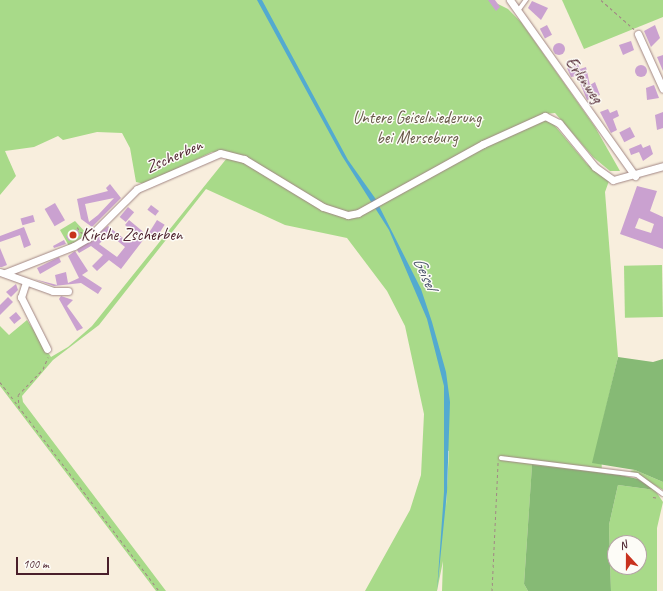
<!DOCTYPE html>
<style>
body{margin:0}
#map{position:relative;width:663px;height:591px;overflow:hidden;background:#f8eedd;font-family:Caveat,sans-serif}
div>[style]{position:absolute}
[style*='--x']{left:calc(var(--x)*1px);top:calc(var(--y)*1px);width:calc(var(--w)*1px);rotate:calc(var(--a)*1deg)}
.green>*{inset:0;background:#a8da89;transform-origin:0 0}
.forest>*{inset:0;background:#86ba75}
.water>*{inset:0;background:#53aad0}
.building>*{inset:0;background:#caa1d0;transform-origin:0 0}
.round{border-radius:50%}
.path>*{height:1px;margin-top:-0.5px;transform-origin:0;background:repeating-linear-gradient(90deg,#a18684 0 3px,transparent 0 6px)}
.roads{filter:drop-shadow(0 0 1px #a18684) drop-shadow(0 0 1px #a18684)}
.service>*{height:3.5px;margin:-1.75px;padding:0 1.75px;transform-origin:1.75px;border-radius:1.75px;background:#fff}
.minor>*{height:7px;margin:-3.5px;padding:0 3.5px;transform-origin:3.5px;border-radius:3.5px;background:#fff}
.tram>*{height:1px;margin:-0.5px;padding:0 0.5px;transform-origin:0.5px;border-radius:0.5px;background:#4a1f2b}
.dots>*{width:11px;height:11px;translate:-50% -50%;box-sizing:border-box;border:2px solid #fdfcf7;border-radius:50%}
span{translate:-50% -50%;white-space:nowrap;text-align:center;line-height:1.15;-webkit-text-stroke:3px #fdfcf7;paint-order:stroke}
.street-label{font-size:17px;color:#4a1f2b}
.park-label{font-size:17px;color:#665747}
.poi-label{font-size:17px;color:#4a1f2b}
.left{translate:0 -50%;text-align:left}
.water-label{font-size:18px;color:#4e576d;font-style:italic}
.north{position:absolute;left:607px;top:535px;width:40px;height:40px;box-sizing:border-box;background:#fdfcf7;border:1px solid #b5a4a5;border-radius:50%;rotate:339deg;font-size:11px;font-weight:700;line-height:16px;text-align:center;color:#4a1f2b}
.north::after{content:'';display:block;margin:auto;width:14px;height:18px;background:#c8321e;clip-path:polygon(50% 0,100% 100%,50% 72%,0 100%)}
.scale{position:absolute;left:16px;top:557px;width:93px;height:18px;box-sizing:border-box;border:2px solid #4a1f2b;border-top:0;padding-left:5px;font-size:12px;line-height:14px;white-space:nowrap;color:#4a1f2b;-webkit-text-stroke:3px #fdfcf7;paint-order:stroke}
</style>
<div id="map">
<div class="green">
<div style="clip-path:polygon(evenodd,0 0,490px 0,508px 9px,521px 22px,595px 127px,620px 171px,610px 171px,593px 157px,555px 113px,545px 114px,587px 164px,609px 181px,605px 192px,618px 357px,601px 429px,602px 481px,532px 466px,524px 584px,528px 591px,442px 591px,443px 561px,437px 591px,365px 591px,410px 510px,421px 475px,424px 414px,405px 326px,387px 291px,347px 238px,285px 225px,206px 189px,99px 325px,53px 360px,22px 396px,23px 402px,166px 591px,156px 591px,0 386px,0 326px,9px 335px,27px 320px,51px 357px,68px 347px,92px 326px,231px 153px,212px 152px,145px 184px,136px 182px,130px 148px,122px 133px,97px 132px,63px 140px,58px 136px,34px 147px,5px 151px,16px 176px,0 195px,0 0,445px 450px,449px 451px,446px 506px,445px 450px)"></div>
<div style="clip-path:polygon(562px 0,663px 0,663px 17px,584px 49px)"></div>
<div style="clip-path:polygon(75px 221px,87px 234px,69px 246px,60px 230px)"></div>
<div style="left:662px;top:265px;width:52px;height:38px;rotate:89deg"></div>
<div style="clip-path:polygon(635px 470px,663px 482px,663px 490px,630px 471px)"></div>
<div style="clip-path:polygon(evenodd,618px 485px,655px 490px,663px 502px,657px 528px,657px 591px,611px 591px,609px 525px,618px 485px,615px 543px,639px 543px,639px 567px,615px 567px,615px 543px)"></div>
</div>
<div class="forest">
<div style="clip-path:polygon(618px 357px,653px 362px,663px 359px,663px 482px,635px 470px,592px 463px)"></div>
<div style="clip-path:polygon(532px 465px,620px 475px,638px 479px,655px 490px,618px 485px,609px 525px,611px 591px,528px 591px,524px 584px)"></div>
</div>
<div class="water">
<div style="clip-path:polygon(257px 0,262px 0,348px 160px,375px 198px,421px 289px,432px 322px,446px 372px,450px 402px,447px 492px,437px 591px,444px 492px,444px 386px,427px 319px,389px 230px,342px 156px)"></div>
</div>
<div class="building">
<div style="clip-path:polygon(488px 0,495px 0,500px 7px,496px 11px)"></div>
<div style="clip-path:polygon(532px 1px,548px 8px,541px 20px,528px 8px)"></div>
<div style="left:547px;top:25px;width:11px;height:8px;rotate:63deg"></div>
<div style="clip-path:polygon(655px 25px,660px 38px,651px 47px,644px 31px)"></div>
<div style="clip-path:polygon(631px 41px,634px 50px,623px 55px,619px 45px)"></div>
<div class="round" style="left:553px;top:43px;width:12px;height:12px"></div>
<div style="clip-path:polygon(663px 55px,663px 71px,657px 57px)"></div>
<div style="clip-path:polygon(578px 64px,580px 69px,586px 67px,590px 85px,595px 82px,600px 95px,587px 100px,577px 76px,571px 77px,567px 68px)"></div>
<div class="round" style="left:635px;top:65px;width:12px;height:12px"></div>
<div style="clip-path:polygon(654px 85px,659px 98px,647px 100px,646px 88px)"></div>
<div style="clip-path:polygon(608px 109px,610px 113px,617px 110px,619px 116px,613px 119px,617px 130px,611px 133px,600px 112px)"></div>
<div style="clip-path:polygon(663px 112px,663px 128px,657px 130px,655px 115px)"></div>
<div style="left:630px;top:127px;width:11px;height:12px;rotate:63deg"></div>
<div style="clip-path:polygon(641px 144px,643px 148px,650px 145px,653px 154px,643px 161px,639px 152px,631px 155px,629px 149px)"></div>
<div style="clip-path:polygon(evenodd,110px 184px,121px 198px,92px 227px,81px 219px,77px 199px,108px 191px,106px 188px,110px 184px,114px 198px,98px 215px,89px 222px,85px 204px,114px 198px)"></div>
<div style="clip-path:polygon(evenodd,637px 186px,657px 191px,650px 211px,663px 217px,663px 249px,620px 234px,637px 186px,639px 218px,654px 224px,651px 233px,635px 228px,639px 218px)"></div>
<div style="left:55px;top:203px;width:20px;height:12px;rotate:60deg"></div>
<div style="left:151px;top:205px;width:10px;height:6px;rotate:37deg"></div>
<div style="left:128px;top:207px;width:8px;height:13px;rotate:40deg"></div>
<div style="left:33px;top:215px;width:7px;height:13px;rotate:74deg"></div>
<div style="clip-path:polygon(evenodd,129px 220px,147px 235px,121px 269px,109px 260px,97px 271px,92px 266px,103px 255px,91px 246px,79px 253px,77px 250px,108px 226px,128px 242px,135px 233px,125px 225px,129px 220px,109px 234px,125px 247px,117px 257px,99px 244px,109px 234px)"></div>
<div style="left:157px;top:220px;width:9px;height:16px;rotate:32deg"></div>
<div style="clip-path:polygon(24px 227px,31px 245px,24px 248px,20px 235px,0 242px,0 236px)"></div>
<div style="clip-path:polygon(77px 229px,80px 235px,69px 241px,66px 236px)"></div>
<div style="clip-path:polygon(64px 240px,66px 244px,54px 248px,53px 246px)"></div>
<div style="clip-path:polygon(0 248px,7px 265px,2px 267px,0 267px)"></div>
<div style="clip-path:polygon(75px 251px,88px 271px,82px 275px,102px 288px,98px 294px,81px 283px,54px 286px,34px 279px,57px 285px,55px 275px,66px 272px,68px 283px,79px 278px,68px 256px)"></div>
<div style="clip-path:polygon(59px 257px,61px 262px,40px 274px,37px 268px)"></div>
<div style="clip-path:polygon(16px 284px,18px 290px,11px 297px,6px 292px)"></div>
<div style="clip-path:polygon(61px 296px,73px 300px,67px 306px,83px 328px,77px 331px,59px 299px)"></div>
<div style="clip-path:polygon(8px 297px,13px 302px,0 315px,0 305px)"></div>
<div style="left:16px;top:312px;width:8px;height:9px;rotate:50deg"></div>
</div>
<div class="path">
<div style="--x:601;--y:0;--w:44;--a:41.3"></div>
<div style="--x:77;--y:227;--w:8;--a:50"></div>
<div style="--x:0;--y:382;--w:263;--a:52.7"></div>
<div style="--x:19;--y:408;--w:13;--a:-94"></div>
<div style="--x:18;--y:395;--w:36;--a:-46"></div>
<div style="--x:43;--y:369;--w:13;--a:-67"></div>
<div style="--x:653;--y:497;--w:6;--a:9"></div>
<div style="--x:492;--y:591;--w:129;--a:-87.3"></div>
</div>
<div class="roads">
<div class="service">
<div style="--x:518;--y:11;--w:14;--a:-54"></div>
<div style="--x:501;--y:458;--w:137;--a:7.1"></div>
<div style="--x:637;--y:475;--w:32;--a:36"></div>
</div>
<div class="minor">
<div style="--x:510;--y:0;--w:216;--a:54.6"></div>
<div style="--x:638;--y:34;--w:60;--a:65.6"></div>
<div style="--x:0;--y:272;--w:56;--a:19.7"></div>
<div style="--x:53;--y:291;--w:15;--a:0"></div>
<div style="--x:5;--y:273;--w:74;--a:-21.4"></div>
<div style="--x:74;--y:246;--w:16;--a:-30"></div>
<div style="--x:88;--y:238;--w:69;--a:-45"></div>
<div style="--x:137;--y:189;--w:90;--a:-23.4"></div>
<div style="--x:220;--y:153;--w:25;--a:14"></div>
<div style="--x:244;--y:159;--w:92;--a:31.3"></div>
<div style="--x:323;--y:207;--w:26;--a:18"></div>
<div style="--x:348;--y:215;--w:10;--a:-11"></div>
<div style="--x:358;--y:213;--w:143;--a:-28.9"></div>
<div style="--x:483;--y:144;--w:68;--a:-24.3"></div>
<div style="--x:545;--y:116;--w:16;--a:27"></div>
<div style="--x:559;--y:123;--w:57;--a:50.7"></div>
<div style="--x:595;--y:167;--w:22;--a:36"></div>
<div style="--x:613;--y:180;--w:52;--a:-15.6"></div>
<div style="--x:26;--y:282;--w:16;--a:108"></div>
<div style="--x:21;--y:297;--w:58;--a:63.4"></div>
</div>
</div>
<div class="tram">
<div style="--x:663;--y:542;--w:36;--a:90"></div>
</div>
<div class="dots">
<div style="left:73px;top:235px;background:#c8321e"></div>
</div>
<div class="street-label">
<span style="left:584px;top:80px;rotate:55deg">Erlenweg</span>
<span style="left:174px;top:156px;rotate:-24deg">Zscherben</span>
</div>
<div class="park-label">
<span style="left:417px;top:128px">Untere Geiselniederung<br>bei Merseburg</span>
</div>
<div class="poi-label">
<span class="left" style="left:81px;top:235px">Kirche Zscherben</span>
</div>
<div class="water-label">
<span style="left:425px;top:273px;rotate:66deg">Geisel</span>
</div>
<div class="north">N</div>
<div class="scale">100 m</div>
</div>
